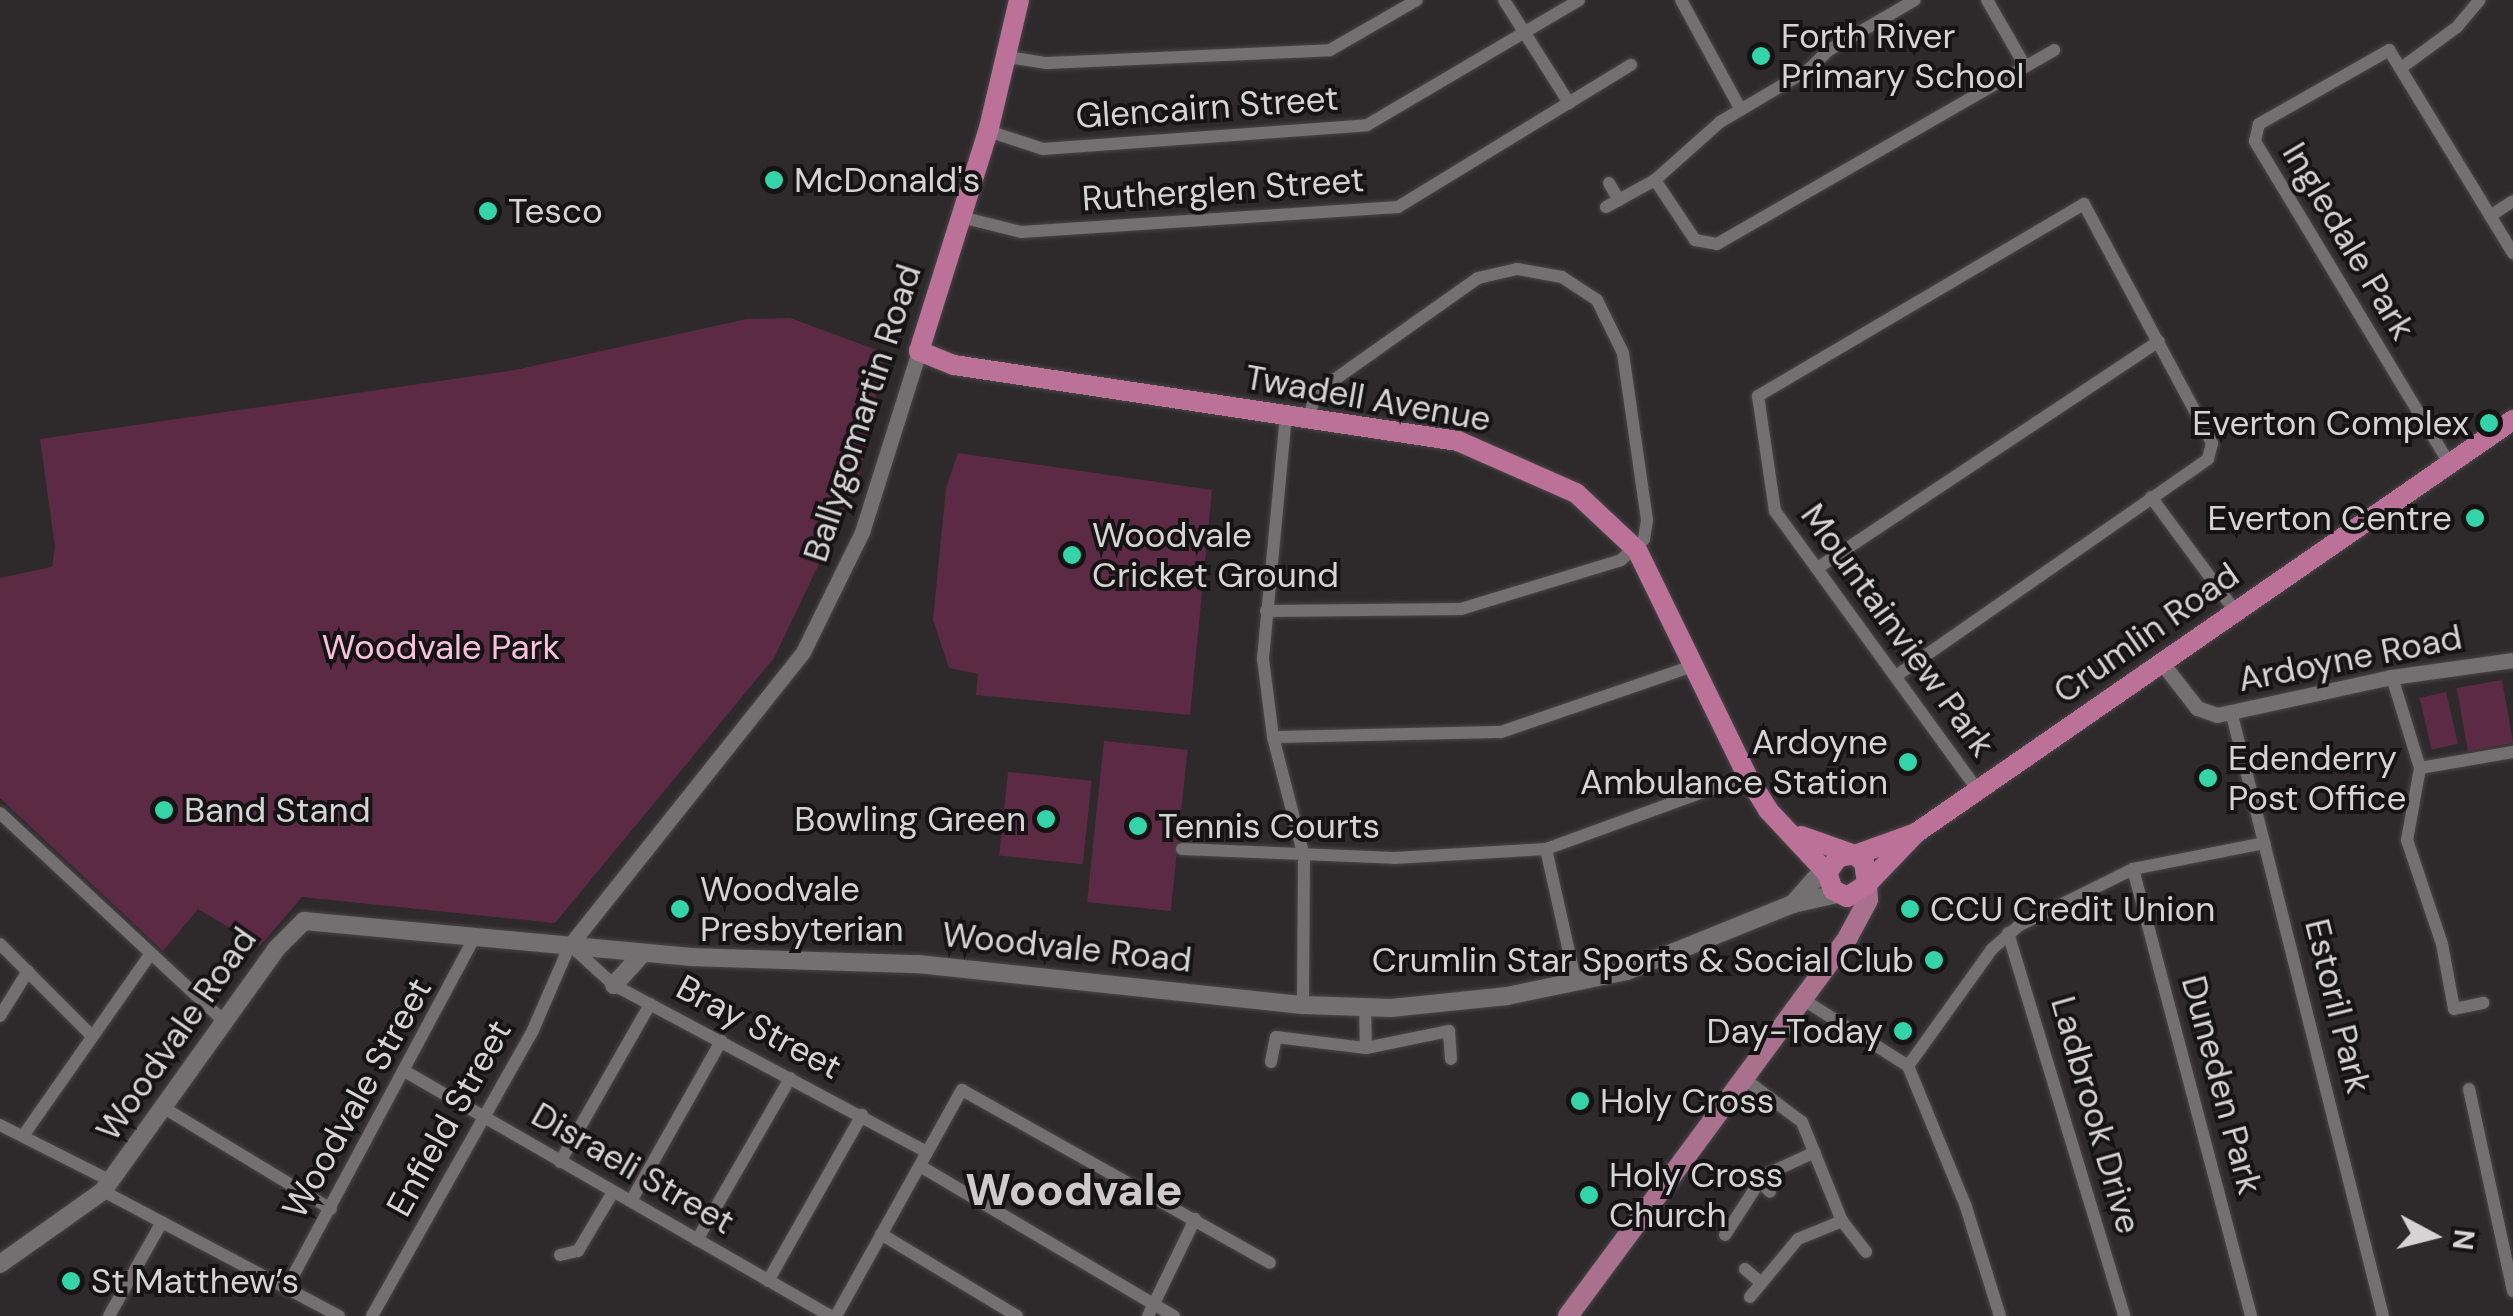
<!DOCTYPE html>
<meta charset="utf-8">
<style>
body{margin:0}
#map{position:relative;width:2513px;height:1316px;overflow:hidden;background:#2e2a2c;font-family:"DM Sans",sans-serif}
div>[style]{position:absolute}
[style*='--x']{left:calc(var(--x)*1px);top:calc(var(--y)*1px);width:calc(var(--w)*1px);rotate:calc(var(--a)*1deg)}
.green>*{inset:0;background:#5d2a45;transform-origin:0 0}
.roads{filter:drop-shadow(0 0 2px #494546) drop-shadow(0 0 2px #494546)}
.minor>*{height:12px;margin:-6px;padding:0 6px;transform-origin:6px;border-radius:6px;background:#746f71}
.tertiary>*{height:15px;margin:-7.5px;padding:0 7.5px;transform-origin:7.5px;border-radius:7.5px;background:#746f71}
.secondary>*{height:18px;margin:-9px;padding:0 9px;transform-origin:9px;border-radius:9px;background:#746f71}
.primary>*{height:20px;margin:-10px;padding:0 10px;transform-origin:10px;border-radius:10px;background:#aa718e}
.trunk>*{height:20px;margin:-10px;padding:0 10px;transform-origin:10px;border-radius:10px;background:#bc7298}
.dots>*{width:28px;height:28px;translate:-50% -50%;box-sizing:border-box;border:5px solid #151314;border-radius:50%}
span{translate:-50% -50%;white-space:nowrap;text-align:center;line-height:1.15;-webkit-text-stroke:8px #151314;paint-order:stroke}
.poi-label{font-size:35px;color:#d6d3d4}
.left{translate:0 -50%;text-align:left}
.right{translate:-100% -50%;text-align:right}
.street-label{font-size:35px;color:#d6d3d4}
.park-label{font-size:35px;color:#f8c1da}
.district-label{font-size:45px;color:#cfc9cb;font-weight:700}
.north{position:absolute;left:2383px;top:1186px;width:100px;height:100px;-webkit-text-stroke:8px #151314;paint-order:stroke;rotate:97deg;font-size:28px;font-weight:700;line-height:40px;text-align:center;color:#d6d3d4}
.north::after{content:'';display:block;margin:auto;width:35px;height:45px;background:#d6d3d4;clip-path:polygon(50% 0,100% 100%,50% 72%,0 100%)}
</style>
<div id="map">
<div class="green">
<div style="clip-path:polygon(790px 318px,885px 353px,858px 482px,774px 658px,555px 923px,302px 897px,260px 946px,198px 909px,163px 951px,0 798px,0 578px,52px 567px,55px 547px,40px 439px,515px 370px,747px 319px)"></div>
<div style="clip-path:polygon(958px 453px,1212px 490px,1190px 715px,976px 695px,978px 674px,949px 668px,933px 620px,946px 488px)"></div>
<div style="left:2502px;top:680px;width:64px;height:46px;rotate:80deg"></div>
<div style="left:2446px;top:692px;width:53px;height:27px;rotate:77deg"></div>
<div style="left:1104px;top:741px;width:84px;height:162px;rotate:6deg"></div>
<div style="left:1008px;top:772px;width:84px;height:84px;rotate:6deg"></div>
</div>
<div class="roads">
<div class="minor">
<div style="--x:1504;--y:0;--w:122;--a:57.7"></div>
<div style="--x:1681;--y:0;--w:125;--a:61.4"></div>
<div style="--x:1987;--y:0;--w:76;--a:60.1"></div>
<div style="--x:1008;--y:57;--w:39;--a:9"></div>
<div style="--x:1047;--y:63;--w:283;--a:-2.6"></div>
<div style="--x:1330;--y:50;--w:100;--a:-29.9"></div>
<div style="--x:2401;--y:68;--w:69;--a:-36.2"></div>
<div style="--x:2457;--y:27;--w:35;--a:-50"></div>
<div style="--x:988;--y:131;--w:58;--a:18.1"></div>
<div style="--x:1043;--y:149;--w:325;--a:-4.2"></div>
<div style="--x:1367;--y:125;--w:246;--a:-30.5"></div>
<div style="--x:1655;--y:180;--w:72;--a:56.3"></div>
<div style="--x:1695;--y:240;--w:22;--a:10"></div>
<div style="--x:1717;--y:244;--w:389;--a:-29.9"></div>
<div style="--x:1609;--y:183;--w:20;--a:60"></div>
<div style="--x:1606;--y:207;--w:56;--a:-28.9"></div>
<div style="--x:1655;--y:180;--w:87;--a:-41.7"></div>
<div style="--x:1720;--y:122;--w:102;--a:-30.6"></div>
<div style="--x:1808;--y:70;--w:29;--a:-44"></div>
<div style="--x:1829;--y:50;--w:99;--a:-30.2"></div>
<div style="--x:2490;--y:216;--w:27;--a:-33"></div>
<div style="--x:961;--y:217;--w:62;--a:14"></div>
<div style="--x:1021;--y:232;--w:378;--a:-3.8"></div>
<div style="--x:1398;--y:207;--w:273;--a:-31.4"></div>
<div style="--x:1286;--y:415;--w:245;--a:95.4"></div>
<div style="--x:1263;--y:659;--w:79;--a:82.7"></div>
<div style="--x:1273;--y:737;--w:124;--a:75.5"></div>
<div style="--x:1304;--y:857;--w:148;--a:90.4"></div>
<div style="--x:2449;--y:463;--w:376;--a:-121.1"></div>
<div style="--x:2255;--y:141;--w:17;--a:-77"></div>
<div style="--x:2259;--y:124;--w:150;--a:-29.6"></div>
<div style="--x:2389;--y:50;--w:238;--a:58.6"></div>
<div style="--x:2151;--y:497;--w:142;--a:53.6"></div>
<div style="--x:1819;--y:567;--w:408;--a:-33.6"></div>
<div style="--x:1266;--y:611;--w:195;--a:-0.6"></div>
<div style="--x:1461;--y:609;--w:167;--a:-17"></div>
<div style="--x:1621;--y:560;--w:31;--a:-42"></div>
<div style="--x:1644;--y:539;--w:19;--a:-81"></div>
<div style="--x:1647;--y:520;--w:169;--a:-98.2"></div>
<div style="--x:1623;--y:353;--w:59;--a:-116.1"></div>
<div style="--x:1597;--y:300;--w:42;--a:-146.7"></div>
<div style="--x:1562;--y:277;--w:46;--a:-169.9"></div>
<div style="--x:1517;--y:269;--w:40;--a:167"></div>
<div style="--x:1478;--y:278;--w:180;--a:144.7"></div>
<div style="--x:1331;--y:382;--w:23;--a:137"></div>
<div style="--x:1314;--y:398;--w:22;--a:103"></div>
<div style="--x:1896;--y:676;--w:380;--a:-34.8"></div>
<div style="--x:2208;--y:459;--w:16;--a:-76"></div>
<div style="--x:2212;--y:443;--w:271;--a:-118.2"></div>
<div style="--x:2084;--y:204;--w:378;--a:149.5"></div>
<div style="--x:1758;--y:396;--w:116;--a:81.6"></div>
<div style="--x:1775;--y:511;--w:344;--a:54"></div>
<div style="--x:2392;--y:677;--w:95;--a:72.9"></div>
<div style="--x:2420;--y:768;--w:94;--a:-9.8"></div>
<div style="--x:2231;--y:711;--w:624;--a:75.9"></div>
<div style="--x:1273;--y:737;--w:228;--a:-1.3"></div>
<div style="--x:1501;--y:732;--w:206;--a:-19"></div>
<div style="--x:2420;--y:768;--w:73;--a:100.2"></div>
<div style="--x:2407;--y:840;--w:110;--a:71.4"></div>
<div style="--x:2442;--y:944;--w:66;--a:79.5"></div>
<div style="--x:2454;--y:1009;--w:30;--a:-12"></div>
<div style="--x:0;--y:813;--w:307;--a:42.9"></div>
<div style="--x:1182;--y:849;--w:212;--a:2.4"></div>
<div style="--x:1394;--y:858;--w:152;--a:-3.4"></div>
<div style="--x:1546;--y:849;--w:214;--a:-20"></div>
<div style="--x:1546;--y:849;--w:137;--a:77.4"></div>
<div style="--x:2133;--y:869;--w:462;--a:75.2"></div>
<div style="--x:2008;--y:933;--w:400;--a:73.1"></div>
<div style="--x:0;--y:944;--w:130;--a:45"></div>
<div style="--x:570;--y:945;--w:59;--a:42.3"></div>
<div style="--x:614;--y:985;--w:355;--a:28.1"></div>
<div style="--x:1799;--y:997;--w:129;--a:32.3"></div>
<div style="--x:1908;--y:1066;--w:152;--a:67.6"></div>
<div style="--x:1966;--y:1207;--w:114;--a:72.7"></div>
<div style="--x:1365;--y:1008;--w:40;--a:88.6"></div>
<div style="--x:0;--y:1016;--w:53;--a:-58.1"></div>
<div style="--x:1271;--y:1062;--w:25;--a:-79"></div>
<div style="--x:1276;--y:1037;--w:91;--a:7"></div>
<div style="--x:1366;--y:1048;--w:85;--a:-11.6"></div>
<div style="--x:1449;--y:1031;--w:28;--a:86"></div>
<div style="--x:1908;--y:1066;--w:144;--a:-54.3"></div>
<div style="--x:1992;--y:949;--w:37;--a:-41"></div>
<div style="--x:2020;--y:925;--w:126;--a:-26.4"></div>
<div style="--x:2133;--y:869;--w:134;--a:-11.2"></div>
<div style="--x:406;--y:1072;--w:489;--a:29.9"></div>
<div style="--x:1742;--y:1077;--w:75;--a:36.9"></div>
<div style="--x:1802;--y:1122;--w:107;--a:68"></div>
<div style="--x:1842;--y:1221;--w:39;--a:52"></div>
<div style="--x:2469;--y:1089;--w:207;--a:77.7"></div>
<div style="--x:164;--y:1108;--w:195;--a:31.2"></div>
<div style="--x:0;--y:1125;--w:124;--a:26.8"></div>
<div style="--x:23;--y:1136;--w:220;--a:-55"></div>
<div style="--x:560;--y:1162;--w:182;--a:-60.3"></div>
<div style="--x:920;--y:1166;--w:295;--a:30.6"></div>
<div style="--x:1759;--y:1180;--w:16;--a:47"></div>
<div style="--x:103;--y:1191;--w:267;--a:27.9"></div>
<div style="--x:631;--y:1201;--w:184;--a:-60.6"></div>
<div style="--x:881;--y:1234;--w:159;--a:31.1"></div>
<div style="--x:1725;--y:1235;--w:70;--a:-57.2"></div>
<div style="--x:1763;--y:1176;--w:57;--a:-24.8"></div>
<div style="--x:697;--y:1240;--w:187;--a:-60.1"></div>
<div style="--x:560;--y:1255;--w:18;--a:-13"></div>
<div style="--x:578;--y:1251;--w:69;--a:-59.3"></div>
<div style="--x:1745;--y:1269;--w:21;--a:41"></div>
<div style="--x:768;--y:1281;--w:191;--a:-60.5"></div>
<div style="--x:286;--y:1289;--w:402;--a:-61.8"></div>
<div style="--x:1750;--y:1297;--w:75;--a:-50.4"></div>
<div style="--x:1798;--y:1239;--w:48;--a:-22.2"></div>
<div style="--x:109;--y:1316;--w:108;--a:-60.6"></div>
<div style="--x:372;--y:1316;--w:328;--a:-60.6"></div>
<div style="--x:533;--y:1030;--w:93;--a:-66.5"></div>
<div style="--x:836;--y:1316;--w:259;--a:-60.9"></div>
<div style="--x:962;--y:1090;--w:353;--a:29.3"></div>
<div style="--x:1148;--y:1316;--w:108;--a:-64.1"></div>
</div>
<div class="tertiary">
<div style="--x:2162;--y:663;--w:57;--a:52.1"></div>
<div style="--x:2197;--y:708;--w:21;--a:19"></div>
<div style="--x:2217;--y:715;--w:179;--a:-12.3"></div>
<div style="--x:2392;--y:677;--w:122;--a:-8"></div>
<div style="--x:570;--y:945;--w:374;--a:-51.5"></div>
<div style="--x:803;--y:652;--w:134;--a:-63.8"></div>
<div style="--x:862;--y:532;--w:190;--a:-72.5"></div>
</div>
<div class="secondary">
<div style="--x:1793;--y:904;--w:33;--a:-49"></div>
<div style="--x:1815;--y:879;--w:13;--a:-18"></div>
<div style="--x:614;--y:985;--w:43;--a:-47.8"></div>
<div style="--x:0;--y:1264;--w:126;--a:-35.3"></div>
<div style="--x:103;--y:1191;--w:297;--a:-54.4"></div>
<div style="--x:276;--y:949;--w:40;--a:-45"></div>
<div style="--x:304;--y:921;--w:389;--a:5.3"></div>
<div style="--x:691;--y:957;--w:227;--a:1.8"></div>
<div style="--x:918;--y:964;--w:387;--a:6.1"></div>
<div style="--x:1303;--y:1005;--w:88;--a:2"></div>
<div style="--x:1391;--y:1008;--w:117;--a:-5.9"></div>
<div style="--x:1507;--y:996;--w:123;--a:-11.8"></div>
<div style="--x:1627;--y:971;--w:179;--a:-22"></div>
<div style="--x:1793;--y:904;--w:45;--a:-12.8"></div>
</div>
<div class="primary">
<div style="--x:1568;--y:1316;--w:471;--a:-53.5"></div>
<div style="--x:1848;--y:937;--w:42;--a:-61.6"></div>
<div style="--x:1868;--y:900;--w:16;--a:-94"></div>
</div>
<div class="trunk">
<div style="--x:1019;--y:0;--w:131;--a:103.2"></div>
<div style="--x:989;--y:128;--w:234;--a:107.4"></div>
<div style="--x:919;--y:351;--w:38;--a:22"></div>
<div style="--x:954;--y:365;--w:510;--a:8.58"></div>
<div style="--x:1458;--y:441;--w:129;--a:23.8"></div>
<div style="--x:1576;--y:493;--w:83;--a:43.1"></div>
<div style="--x:1637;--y:550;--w:251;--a:64"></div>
<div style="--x:1747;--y:776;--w:40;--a:58"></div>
<div style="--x:1768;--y:810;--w:86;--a:46.9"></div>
<div style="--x:1801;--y:836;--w:57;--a:19.4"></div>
<div style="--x:1855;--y:855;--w:11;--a:38"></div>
<div style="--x:1864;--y:862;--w:22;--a:82"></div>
<div style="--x:1867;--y:884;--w:24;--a:147"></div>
<div style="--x:1847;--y:897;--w:16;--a:-153"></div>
<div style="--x:1833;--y:890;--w:18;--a:-109"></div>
<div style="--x:1827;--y:873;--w:19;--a:-55"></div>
<div style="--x:1838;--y:857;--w:13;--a:-9"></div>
<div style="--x:1855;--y:855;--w:65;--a:-19.8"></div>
<div style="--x:1916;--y:833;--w:726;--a:-34.68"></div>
<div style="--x:1867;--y:884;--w:71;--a:-46.1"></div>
</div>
</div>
<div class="dots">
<div style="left:1761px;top:56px;background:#34d4a8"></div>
<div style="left:774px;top:180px;background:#34d4a8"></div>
<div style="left:488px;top:211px;background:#34d4a8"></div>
<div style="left:2489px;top:423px;background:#34d4a8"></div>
<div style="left:2475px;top:518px;background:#34d4a8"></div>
<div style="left:1072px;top:555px;background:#34d4a8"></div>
<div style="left:1908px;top:762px;background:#34d4a8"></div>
<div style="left:2208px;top:778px;background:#34d4a8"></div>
<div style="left:164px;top:810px;background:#34d4a8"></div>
<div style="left:1046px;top:819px;background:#34d4a8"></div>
<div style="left:1138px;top:826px;background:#34d4a8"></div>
<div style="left:680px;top:909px;background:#34d4a8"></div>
<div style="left:1910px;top:909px;background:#34d4a8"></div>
<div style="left:1934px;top:960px;background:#34d4a8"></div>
<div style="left:1903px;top:1031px;background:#34d4a8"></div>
<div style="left:1580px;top:1101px;background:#34d4a8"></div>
<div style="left:1589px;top:1195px;background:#34d4a8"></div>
<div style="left:71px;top:1281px;background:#34d4a8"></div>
</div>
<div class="poi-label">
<span class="left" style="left:1781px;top:56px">Forth River<br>Primary School</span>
<span class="left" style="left:794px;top:180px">McDonald's</span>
<span class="left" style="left:508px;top:211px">Tesco</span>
<span class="right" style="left:2469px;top:423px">Everton Complex</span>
<span class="right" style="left:2452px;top:518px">Everton Centre</span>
<span class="left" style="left:1092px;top:555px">Woodvale<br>Cricket Ground</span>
<span class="right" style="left:1888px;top:762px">Ardoyne<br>Ambulance Station</span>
<span class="left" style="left:2228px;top:778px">Edenderry<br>Post Office</span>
<span class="left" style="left:184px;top:810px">Band Stand</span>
<span class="right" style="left:1026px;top:819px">Bowling Green</span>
<span class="left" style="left:1158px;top:826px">Tennis Courts</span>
<span class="left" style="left:700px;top:909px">Woodvale<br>Presbyterian</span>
<span class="left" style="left:1930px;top:909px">CCU Credit Union</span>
<span class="right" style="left:1914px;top:960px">Crumlin Star Sports &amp; Social Club</span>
<span class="right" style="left:1883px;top:1031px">Day-Today</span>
<span class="left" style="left:1600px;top:1101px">Holy Cross</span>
<span class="left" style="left:1609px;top:1195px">Holy Cross<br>Church</span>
<span class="left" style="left:91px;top:1281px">St Matthew’s</span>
</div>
<div class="street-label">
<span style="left:1207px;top:107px;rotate:-4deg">Glencairn Street</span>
<span style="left:1223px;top:189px;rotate:-4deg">Rutherglen Street</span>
<span style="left:2349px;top:241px;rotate:59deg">Ingledale Park</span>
<span style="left:1368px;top:398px;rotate:10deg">Twadell Avenue</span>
<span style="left:862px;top:413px;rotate:-72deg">Ballygomartin Road</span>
<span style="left:1898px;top:630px;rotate:54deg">Mountainview Park</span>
<span style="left:2146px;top:633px;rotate:-35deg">Crumlin Road</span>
<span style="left:2350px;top:658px;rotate:-11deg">Ardoyne Road</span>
<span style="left:1067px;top:947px;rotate:6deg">Woodvale Road</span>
<span style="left:2338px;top:1006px;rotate:76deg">Estoril Park</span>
<span style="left:759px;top:1027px;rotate:28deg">Bray Street</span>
<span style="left:176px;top:1034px;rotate:-55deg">Woodvale Road</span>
<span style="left:2222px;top:1085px;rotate:75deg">Duneden Park</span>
<span style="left:357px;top:1098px;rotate:-61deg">Woodvale Street</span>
<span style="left:2096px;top:1115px;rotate:74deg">Ladbrook Drive</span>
<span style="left:449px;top:1118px;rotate:-61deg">Enfield Street</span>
<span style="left:633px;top:1168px;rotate:30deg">Disraeli Street</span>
</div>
<div class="park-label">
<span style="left:441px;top:647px">Woodvale Park</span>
</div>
<div class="district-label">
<span style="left:1074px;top:1190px">Woodvale</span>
</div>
<div class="north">N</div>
</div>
